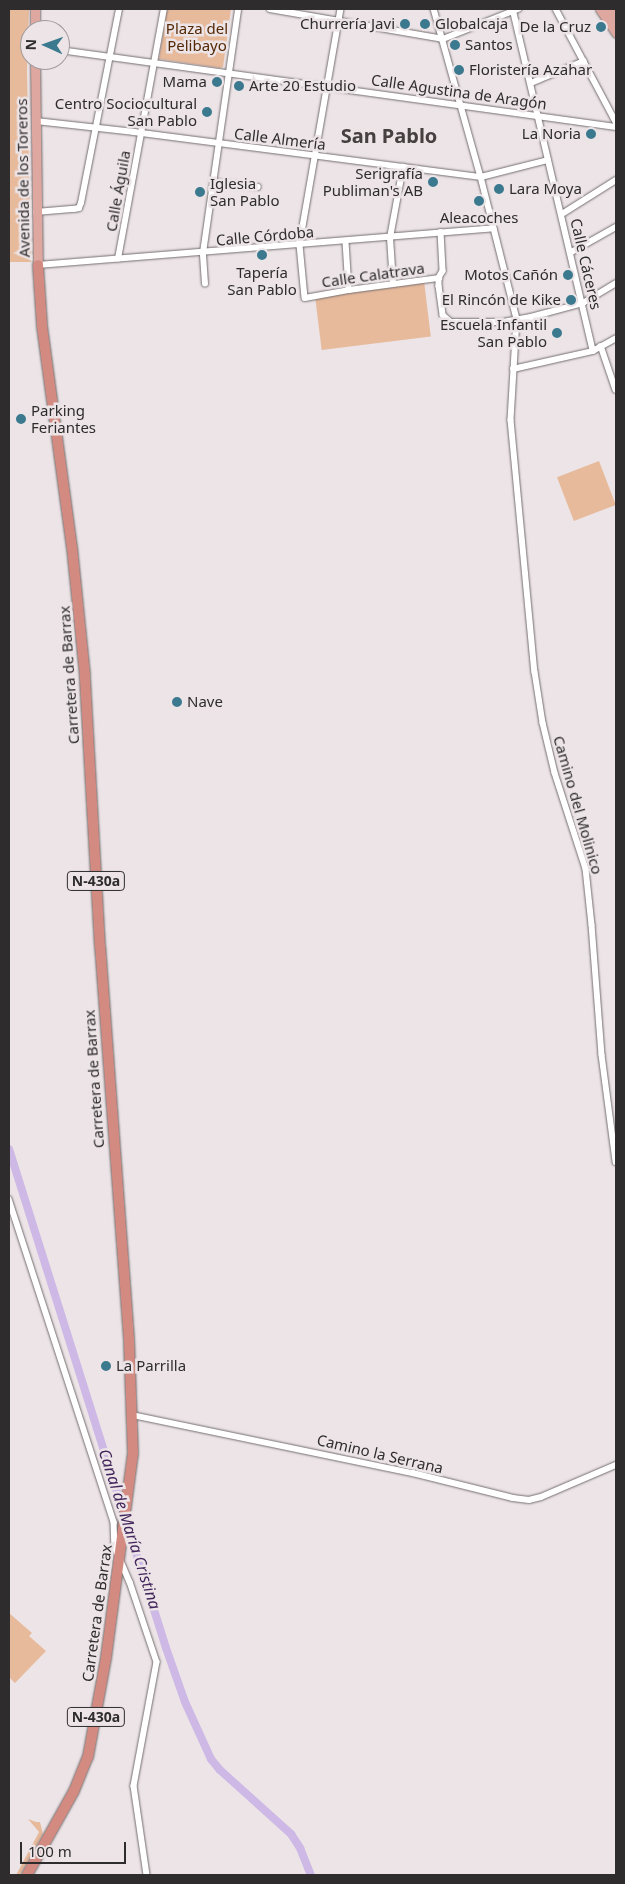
<!DOCTYPE html>
<meta charset="utf-8">
<style>
body{margin:0}
#map{position:relative;width:625px;height:1884px;overflow:hidden;background:#ece4e6;font-family:"Noto Sans",sans-serif}
div>[style]{position:absolute}
[style*='--x']{left:calc(var(--x)*1px);top:calc(var(--y)*1px);width:calc(var(--w)*1px);rotate:calc(var(--a)*1deg)}
.green>*{inset:0;background:#e7ba9c;transform-origin:0 0}
.canal>*{height:8px;margin:-4px;padding:0 4px;transform-origin:4px;border-radius:4px;background:#cdb8e6}
.roads{filter:drop-shadow(0 0 1px #756e70) drop-shadow(0 0 1px #756e70)}
.minor>*{height:5.5px;margin:-2.75px;padding:0 2.75px;transform-origin:2.75px;border-radius:2.75px;background:#fff}
.primary>*{height:9px;margin:-4.5px;padding:0 4.5px;transform-origin:4.5px;border-radius:4.5px;background:#dea7a0}
.trunk>*{height:10px;margin:-5px;padding:0 5px;transform-origin:5px;border-radius:5px;background:#d38a80}
.dots>*{width:14px;height:14px;translate:-50% -50%;box-sizing:border-box;border:2px solid #ece4e6;border-radius:50%}
span{translate:-50% -50%;white-space:nowrap;text-align:center;line-height:1.15;-webkit-text-stroke:5px #ece4e6;paint-order:stroke}
.shield-label span{padding:1px 4px;background:#ece4e6;border:1px solid;border-radius:4px;-webkit-text-stroke-width:0}
.shield-label{font-size:14px;color:#2f2c2d;font-weight:700}
.poi-label{font-size:15px;color:#2f2c2d}
.right{translate:-100% -50%;text-align:right}
.left{translate:0 -50%;text-align:left}
.park-label{font-size:15px;color:#542905}
.street-label{font-size:15px;color:#2f2c2d}
.water-label{font-size:16px;color:#43265d;font-style:italic}
.district-label{font-size:20px;color:#464041;font-weight:700}
.frame{position:absolute;inset:0;border:10px solid #2f2c2d;pointer-events:none}
.north{position:absolute;left:20px;top:20px;width:50px;height:50px;box-sizing:border-box;background:#ece4e6;border:1px solid #a09a9c;border-radius:50%;rotate:272deg;font-size:14px;font-weight:700;line-height:20px;text-align:center;color:#2f2c2d}
.north::after{content:'';display:block;margin:auto;width:18px;height:22px;background:#3b798f;clip-path:polygon(50% 0,100% 100%,50% 72%,0 100%)}
.scale{position:absolute;left:20px;top:1842px;width:106px;height:22px;box-sizing:border-box;border:2px solid #2f2c2d;border-top:0;padding-left:6px;font-size:15px;line-height:18px;white-space:nowrap;color:#2f2c2d;-webkit-text-stroke:4px #ece4e6;paint-order:stroke}
</style>
<div id="map">
<div class="green">
<div style="clip-path:polygon(9px 9px,29px 9px,27px 71px,31px 262px,9px 262px)"></div>
<div style="clip-path:polygon(167px 9px,231px 9px,223px 67px,220px 68px,159px 59px)"></div>
<div style="left:424px;top:281px;width:56px;height:110px;rotate:83deg"></div>
<div style="left:599px;top:461px;width:47px;height:45px;rotate:69deg"></div>
<div style="clip-path:polygon(9px 1613px,32px 1633px,29px 1636px,46px 1651px,15px 1683px,9px 1677px)"></div>
<div style="clip-path:polygon(28px 1819px,36px 1822px,40px 1822px,43px 1834px,20px 1875px,16px 1875px,39px 1832px)"></div>
</div>
<div class="canal">
<div style="--x:9;--y:1149;--w:523;--a:72.53"></div>
<div style="--x:166;--y:1648;--w:57;--a:70.6"></div>
<div style="--x:185;--y:1702;--w:63;--a:65.5"></div>
<div style="--x:211;--y:1759;--w:14;--a:51"></div>
<div style="--x:220;--y:1770;--w:96;--a:42"></div>
<div style="--x:291;--y:1834;--w:17;--a:57"></div>
<div style="--x:300;--y:1848;--w:29;--a:68"></div>
</div>
<div class="roads">
<div class="minor">
<div style="--x:270;--y:9;--w:176;--a:9.8"></div>
<div style="--x:443;--y:39;--w:81;--a:-21.8"></div>
<div style="--x:341;--y:9;--w:240;--a:99.9"></div>
<div style="--x:300;--y:245;--w:53;--a:84.6"></div>
<div style="--x:305;--y:298;--w:45;--a:-10.3"></div>
<div style="--x:349;--y:290;--w:91;--a:-7.6"></div>
<div style="--x:434;--y:9;--w:174;--a:74.4"></div>
<div style="--x:481;--y:177;--w:146;--a:75.8"></div>
<div style="--x:517;--y:319;--w:101;--a:93.4"></div>
<div style="--x:511;--y:420;--w:253;--a:84.6"></div>
<div style="--x:535;--y:672;--w:52;--a:81.1"></div>
<div style="--x:543;--y:723;--w:51;--a:76.5"></div>
<div style="--x:555;--y:773;--w:101;--a:72.1"></div>
<div style="--x:586;--y:869;--w:56;--a:83.9"></div>
<div style="--x:592;--y:925;--w:130;--a:85.6"></div>
<div style="--x:602;--y:1055;--w:108;--a:82.5"></div>
<div style="--x:513;--y:9;--w:351;--a:76.8"></div>
<div style="--x:556;--y:9;--w:128;--a:62"></div>
<div style="--x:60;--y:50;--w:561;--a:7.88"></div>
<div style="--x:531;--y:83;--w:57;--a:-22.5"></div>
<div style="--x:36;--y:121;--w:99;--a:6.4"></div>
<div style="--x:134;--y:132;--w:350;--a:7.4"></div>
<div style="--x:481;--y:177;--w:69;--a:-14.2"></div>
<div style="--x:214;--y:182;--w:44;--a:6.5"></div>
<div style="--x:36;--y:212;--w:38;--a:-5"></div>
<div style="--x:74;--y:209;--w:5;--a:-11"></div>
<div style="--x:79;--y:208;--w:5;--a:-68"></div>
<div style="--x:81;--y:203;--w:198;--a:-78.9"></div>
<div style="--x:562;--y:214;--w:64;--a:-32.2"></div>
<div style="--x:441;--y:232;--w:39;--a:87"></div>
<div style="--x:443;--y:271;--w:8;--a:120"></div>
<div style="--x:439;--y:278;--w:8;--a:90"></div>
<div style="--x:439;--y:286;--w:29;--a:82"></div>
<div style="--x:443;--y:315;--w:11;--a:41"></div>
<div style="--x:451;--y:322;--w:52;--a:0"></div>
<div style="--x:503;--y:322;--w:28;--a:-10"></div>
<div style="--x:531;--y:317;--w:54;--a:-15.1"></div>
<div style="--x:583;--y:303;--w:39;--a:-31"></div>
<div style="--x:346;--y:242;--w:48;--a:86.4"></div>
<div style="--x:570;--y:253;--w:53;--a:-29.5"></div>
<div style="--x:118;--y:259;--w:254;--a:-79.6"></div>
<div style="--x:38;--y:265;--w:457;--a:-4.6"></div>
<div style="--x:205;--y:284;--w:31;--a:-94"></div>
<div style="--x:203;--y:253;--w:246;--a:-81.8"></div>
<div style="--x:393;--y:284;--w:46;--a:-93.7"></div>
<div style="--x:390;--y:238;--w:72;--a:-79.6"></div>
<div style="--x:601;--y:346;--w:46;--a:71.2"></div>
<div style="--x:513;--y:369;--w:82;--a:-12.7"></div>
<div style="--x:593;--y:351;--w:26;--a:-29"></div>
<div style="--x:9;--y:1199;--w:340;--a:72"></div>
<div style="--x:114;--y:1522;--w:25;--a:88"></div>
<div style="--x:115;--y:1547;--w:38;--a:67"></div>
<div style="--x:130;--y:1582;--w:84;--a:71.4"></div>
<div style="--x:157;--y:1662;--w:126;--a:100.5"></div>
<div style="--x:134;--y:1786;--w:90;--a:81.7"></div>
<div style="--x:132;--y:1415;--w:287;--a:11.7"></div>
<div style="--x:413;--y:1473;--w:103;--a:14"></div>
<div style="--x:513;--y:1498;--w:16;--a:7"></div>
<div style="--x:529;--y:1500;--w:12;--a:-14"></div>
<div style="--x:541;--y:1497;--w:82;--a:-23.1"></div>
</div>
<div class="primary">
<div style="--x:35;--y:9;--w:21;--a:90"></div>
<div style="--x:600;--y:9;--w:29;--a:56"></div>
<div style="--x:609;--y:9;--w:14;--a:60"></div>
<div style="--x:35;--y:60;--w:205;--a:89.2"></div>
</div>
<div class="trunk">
<div style="--x:27;--y:1875;--w:96;--a:-60.8"></div>
<div style="--x:74;--y:1791;--w:37;--a:-68"></div>
<div style="--x:88;--y:1757;--w:101;--a:-79.7"></div>
<div style="--x:106;--y:1658;--w:206;--a:-82.5"></div>
<div style="--x:133;--y:1454;--w:115;--a:-92"></div>
<div style="--x:129;--y:1339;--w:393;--a:-94.2"></div>
<div style="--x:100;--y:947;--w:272;--a:-93.2"></div>
<div style="--x:85;--y:675;--w:128;--a:-95.8"></div>
<div style="--x:72;--y:548;--w:225;--a:-97.7"></div>
<div style="--x:42;--y:325;--w:60;--a:-93.8"></div>
</div>
</div>
<div class="dots">
<div style="left:405px;top:24px;background:#3b798f"></div>
<div style="left:425px;top:24px;background:#3b798f"></div>
<div style="left:601px;top:27px;background:#3b798f"></div>
<div style="left:455px;top:45px;background:#3b798f"></div>
<div style="left:459px;top:70px;background:#3b798f"></div>
<div style="left:217px;top:82px;background:#3b798f"></div>
<div style="left:239px;top:86px;background:#3b798f"></div>
<div style="left:207px;top:112px;background:#3b798f"></div>
<div style="left:591px;top:134px;background:#3b798f"></div>
<div style="left:433px;top:182px;background:#3b798f"></div>
<div style="left:499px;top:189px;background:#3b798f"></div>
<div style="left:200px;top:192px;background:#3b798f"></div>
<div style="left:479px;top:201px;background:#3b798f"></div>
<div style="left:262px;top:255px;background:#3b798f"></div>
<div style="left:568px;top:275px;background:#3b798f"></div>
<div style="left:571px;top:300px;background:#3b798f"></div>
<div style="left:557px;top:333px;background:#3b798f"></div>
<div style="left:21px;top:419px;background:#3b798f"></div>
<div style="left:177px;top:702px;background:#3b798f"></div>
<div style="left:106px;top:1366px;background:#3b798f"></div>
</div>
<div class="shield-label">
<span style="left:96px;top:881px">N-430a</span>
<span style="left:96px;top:1717px">N-430a</span>
</div>
<div class="poi-label">
<span class="right" style="left:395px;top:24px">Churrería Javi</span>
<span class="left" style="left:435px;top:24px">Globalcaja</span>
<span class="right" style="left:591px;top:27px">De la Cruz</span>
<span class="left" style="left:465px;top:45px">Santos</span>
<span class="left" style="left:469px;top:70px">Floristería Azahar</span>
<span class="right" style="left:207px;top:82px">Mama</span>
<span class="left" style="left:249px;top:86px">Arte 20 Estudio</span>
<span class="right" style="left:197px;top:112px">Centro Sociocultural<br>San Pablo</span>
<span class="right" style="left:581px;top:134px">La Noria</span>
<span class="right" style="left:423px;top:182px">Serigrafía<br>Publiman's AB</span>
<span class="left" style="left:210px;top:192px">Iglesia<br>San Pablo</span>
<span class="left" style="left:509px;top:189px">Lara Moya</span>
<span style="left:479px;top:218px">Aleacoches</span>
<span style="left:262px;top:281px">Tapería<br>San Pablo</span>
<span class="right" style="left:558px;top:275px">Motos Cañón</span>
<span class="right" style="left:561px;top:300px">El Rincón de Kike</span>
<span class="right" style="left:547px;top:333px">Escuela Infantil<br>San Pablo</span>
<span class="left" style="left:31px;top:419px">Parking<br>Feriantes</span>
<span class="left" style="left:187px;top:702px">Nave</span>
<span class="left" style="left:116px;top:1366px">La Parrilla</span>
</div>
<div class="park-label">
<span style="left:197px;top:37px">Plaza del<br>Pelibayo</span>
</div>
<div class="street-label">
<span style="left:459px;top:92px;rotate:8deg">Calle Agustina de Aragón</span>
<span style="left:280px;top:139px;rotate:7deg">Calle Almería</span>
<span style="left:23px;top:178px;rotate:-91deg">Avenida de los Toreros</span>
<span style="left:118px;top:191px;rotate:-80deg">Calle Águila</span>
<span style="left:265px;top:236px;rotate:-5deg">Calle Córdoba</span>
<span style="left:586px;top:264px;rotate:77deg">Calle Cáceres</span>
<span style="left:373px;top:275px;rotate:-8deg">Calle Calatrava</span>
<span style="left:69px;top:675px;rotate:-94deg">Carretera de Barrax</span>
<span style="left:578px;top:805px;rotate:74deg">Camino del Molinico</span>
<span style="left:94px;top:1079px;rotate:-94deg">Carretera de Barrax</span>
<span style="left:380px;top:1454px;rotate:13deg">Camino la Serrana</span>
<span style="left:97px;top:1613px;rotate:-82deg">Carretera de Barrax</span>
</div>
<div class="water-label">
<span style="left:130px;top:1529px;rotate:72deg">Canal de María Cristina</span>
</div>
<div class="district-label">
<span style="left:389px;top:135px">San Pablo</span>
</div>
<div class="frame"></div>
<div class="north">N</div>
<div class="scale">100 m</div>
</div>
